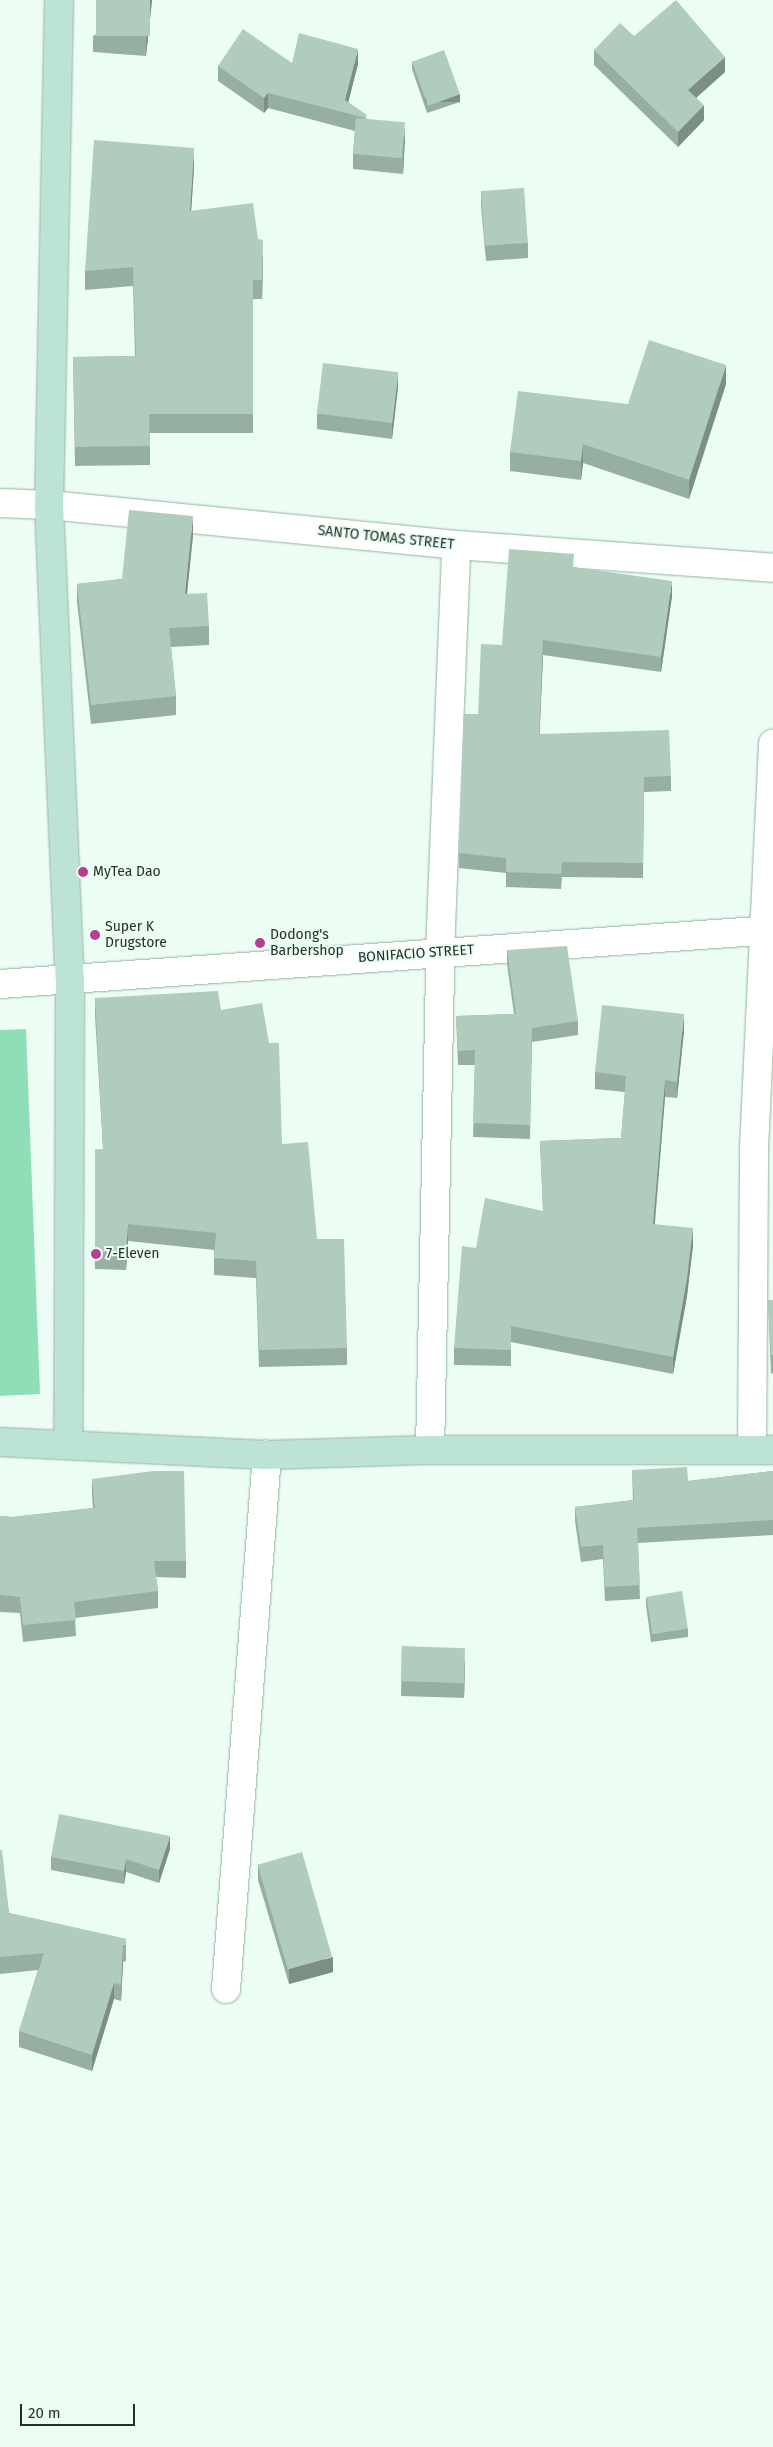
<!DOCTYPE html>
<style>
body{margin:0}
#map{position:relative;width:773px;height:2447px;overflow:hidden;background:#ecfef4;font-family:"Fira Sans",sans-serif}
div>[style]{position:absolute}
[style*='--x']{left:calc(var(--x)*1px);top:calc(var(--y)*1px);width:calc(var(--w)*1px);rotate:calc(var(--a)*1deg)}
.green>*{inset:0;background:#8fdeb8}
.roads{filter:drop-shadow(0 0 1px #95b0a2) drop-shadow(0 0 1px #95b0a2)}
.street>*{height:28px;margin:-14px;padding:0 14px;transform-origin:14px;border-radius:14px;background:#fff}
.secondary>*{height:28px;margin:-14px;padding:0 14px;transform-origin:14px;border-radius:14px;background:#bce3d5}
.wall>*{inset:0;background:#97afa3}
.shaded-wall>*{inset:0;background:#7b8f84;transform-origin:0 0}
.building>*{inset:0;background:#b0ccbd;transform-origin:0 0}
.dots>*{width:14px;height:14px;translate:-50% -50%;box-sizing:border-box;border:2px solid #ecfef4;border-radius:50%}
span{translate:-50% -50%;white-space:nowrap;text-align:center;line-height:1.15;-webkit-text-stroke:4px #ecfef4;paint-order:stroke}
.street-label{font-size:14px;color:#242f2a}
.poi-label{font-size:14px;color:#242f2a}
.left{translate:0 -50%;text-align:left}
.scale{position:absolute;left:20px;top:2404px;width:115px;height:22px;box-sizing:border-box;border:2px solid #242f2a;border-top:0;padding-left:6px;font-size:15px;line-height:18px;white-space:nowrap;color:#242f2a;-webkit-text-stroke:4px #ecfef4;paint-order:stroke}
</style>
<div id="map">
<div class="green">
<div style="clip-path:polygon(26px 1029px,40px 1394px,0 1396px,0 1030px)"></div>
</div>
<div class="roads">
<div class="street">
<div style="--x:0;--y:503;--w:49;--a:2.3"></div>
<div style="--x:49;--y:505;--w:409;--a:5.6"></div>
<div style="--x:456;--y:545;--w:318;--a:4.1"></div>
<div style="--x:0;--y:984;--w:775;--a:-4"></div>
<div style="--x:430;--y:1450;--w:498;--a:-88.8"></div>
<div style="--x:440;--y:952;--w:407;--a:-87.7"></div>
<div style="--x:752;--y:1450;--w:302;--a:-89.6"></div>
<div style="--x:754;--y:1148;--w:405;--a:-87.3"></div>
<div style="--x:226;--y:1989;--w:536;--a:-85.61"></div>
</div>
<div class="secondary">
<div style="--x:59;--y:0;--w:505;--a:91.13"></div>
<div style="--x:49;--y:505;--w:473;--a:87.5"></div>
<div style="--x:70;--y:978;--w:465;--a:90.2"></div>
<div style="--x:0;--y:1442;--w:267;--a:2.8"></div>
<div style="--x:267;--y:1455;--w:163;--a:-1.8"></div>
<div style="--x:430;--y:1450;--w:343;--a:0"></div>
</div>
</div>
<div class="wall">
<div style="clip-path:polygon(152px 0,146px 56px,93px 52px,93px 36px)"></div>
<div style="clip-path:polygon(634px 36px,725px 72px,696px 98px,704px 120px,678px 147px,594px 65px,594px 50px)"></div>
<div style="clip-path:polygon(412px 61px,460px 102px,427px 113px,412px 69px)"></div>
<div style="clip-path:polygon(292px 63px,358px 64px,348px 102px,367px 119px,405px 137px,403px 174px,353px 169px,353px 154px,355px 131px,268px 108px,264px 113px,218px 81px,218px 66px)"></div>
<div style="clip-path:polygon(194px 167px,191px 211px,258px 239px,263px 259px,262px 299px,253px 299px,253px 433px,150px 433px,150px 465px,75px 466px,73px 357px,135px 356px,133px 286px,85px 290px,85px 271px)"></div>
<div style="clip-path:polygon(481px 191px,528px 243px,528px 258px,486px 261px,481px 206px)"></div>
<div style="clip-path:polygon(726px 384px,689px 499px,583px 463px,581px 480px,510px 471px,510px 452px,628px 404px)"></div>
<div style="clip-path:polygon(398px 387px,392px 439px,317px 429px,317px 414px)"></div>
<div style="clip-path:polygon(193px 535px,187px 594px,209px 626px,209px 645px,171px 647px,176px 696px,176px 715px,91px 724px,77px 602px,77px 584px,122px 579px)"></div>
<div style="clip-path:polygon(574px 567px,672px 596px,661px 672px,543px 655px,539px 734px,671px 776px,671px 791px,644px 792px,643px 878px,562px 877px,561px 889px,506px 887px,506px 873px,459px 868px,459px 853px,478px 714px,502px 645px)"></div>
<div style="clip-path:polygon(507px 950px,578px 1021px,578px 1035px,532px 1042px,530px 1139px,473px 1137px,475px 1065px,458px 1065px,456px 1016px,514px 1014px,507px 964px)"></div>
<div style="clip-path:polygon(95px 998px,221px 1010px,282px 1144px,317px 1239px,347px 1348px,347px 1365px,259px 1367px,256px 1278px,214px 1275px,214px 1250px,128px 1241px,126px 1270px,95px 1269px,95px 1149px,103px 1149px,95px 1016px)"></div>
<div style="clip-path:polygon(684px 1031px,677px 1098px,665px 1097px,655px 1224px,693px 1245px,687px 1296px,673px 1374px,511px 1342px,511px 1366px,454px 1365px,454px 1348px,476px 1248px,543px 1211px,540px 1141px,621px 1138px,625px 1092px,595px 1089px,595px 1072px)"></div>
<div style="clip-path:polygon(768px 1300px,773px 1300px,773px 1374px,771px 1373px)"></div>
<div style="clip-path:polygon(632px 1470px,688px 1481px,773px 1471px,773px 1535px,638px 1543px,640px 1599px,605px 1601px,603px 1559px,581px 1562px,575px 1521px,575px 1507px,633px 1500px)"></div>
<div style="clip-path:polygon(92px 1479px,186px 1561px,186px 1578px,156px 1577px,158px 1591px,158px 1608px,75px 1618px,76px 1636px,23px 1642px,20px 1613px,0 1612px,0 1516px,12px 1517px,93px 1508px,92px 1495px)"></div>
<div style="clip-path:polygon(646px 1597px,688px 1629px,688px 1637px,651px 1642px,646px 1605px)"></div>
<div style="clip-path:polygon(402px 1646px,465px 1663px,464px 1698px,401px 1696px)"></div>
<div style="clip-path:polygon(170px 1849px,159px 1883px,126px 1872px,124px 1884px,51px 1870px,51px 1857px)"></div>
<div style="clip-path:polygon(0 1850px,9px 1913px,126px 1939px,126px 1961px,123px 1962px,121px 2001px,114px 1999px,92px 2071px,19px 2047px,19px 2031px,38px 1970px,0 1974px)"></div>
<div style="clip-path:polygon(258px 1865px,333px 1972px,289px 1984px,258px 1880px)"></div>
</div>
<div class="shaded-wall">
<div style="clip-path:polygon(150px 0,152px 0,146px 56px,146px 41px)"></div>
<div style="clip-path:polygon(358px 49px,358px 64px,345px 115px,345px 100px)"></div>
<div style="clip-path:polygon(725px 57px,725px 72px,688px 105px,688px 90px)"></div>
<div style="clip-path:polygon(268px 93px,268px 108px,264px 113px,264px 98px)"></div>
<div style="left:460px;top:94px;width:8px;height:35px;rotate:90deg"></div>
<div style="clip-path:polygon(704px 105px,704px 120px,678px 147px,678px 132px)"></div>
<div style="clip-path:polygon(405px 122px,405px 137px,403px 174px,403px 159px)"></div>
<div style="clip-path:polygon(194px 148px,194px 167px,190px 230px,190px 211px)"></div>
<div style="clip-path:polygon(263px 240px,263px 259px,262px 299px,262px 280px)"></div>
<div style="clip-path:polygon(726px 365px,726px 384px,689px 499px,689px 480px)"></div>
<div style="clip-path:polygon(398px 372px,398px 387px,392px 439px,392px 424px)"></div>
<div style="clip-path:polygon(583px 444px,583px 463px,581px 480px,581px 461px)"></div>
<div style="clip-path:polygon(193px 516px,193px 535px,185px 613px,185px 594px)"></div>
<div style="clip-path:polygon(672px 581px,672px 596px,661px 672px,661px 657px)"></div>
<div style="clip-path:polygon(543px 640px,543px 655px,539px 749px,539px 734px)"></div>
<div style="clip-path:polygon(684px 1014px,684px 1031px,677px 1098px,677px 1082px)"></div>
<div style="clip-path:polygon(665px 1080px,665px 1097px,653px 1240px,653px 1224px)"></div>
<div style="clip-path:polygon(128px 1224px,128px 1241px,126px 1270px,126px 1253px)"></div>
<div style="clip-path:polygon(693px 1228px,693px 1245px,687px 1296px,673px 1374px,673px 1357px)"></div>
<div style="clip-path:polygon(465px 1648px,465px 1663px,464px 1698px,464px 1683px)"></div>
<div style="clip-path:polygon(170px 1836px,170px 1849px,159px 1883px,159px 1870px)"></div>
<div style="clip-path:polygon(126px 1859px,126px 1872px,124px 1884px,124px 1871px)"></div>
<div style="clip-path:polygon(123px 1945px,123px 1962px,121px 2001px,121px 1985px)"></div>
<div style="clip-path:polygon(333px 1957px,333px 1972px,289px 1984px,289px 1969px)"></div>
<div style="clip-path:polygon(114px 1983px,114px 1999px,92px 2071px,92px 2055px)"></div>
</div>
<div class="building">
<div style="left:96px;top:0;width:54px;height:36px"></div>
<div style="clip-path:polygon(676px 0,725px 57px,688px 90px,704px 105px,678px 132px,594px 50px,620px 23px,634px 36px)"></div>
<div style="clip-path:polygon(243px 29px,292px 63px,299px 33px,358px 49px,345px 100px,367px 115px,365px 118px,268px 93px,264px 98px,218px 66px)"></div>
<div style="left:444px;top:50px;width:47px;height:34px;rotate:70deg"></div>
<div style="left:356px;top:118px;width:49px;height:36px;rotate:5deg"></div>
<div style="clip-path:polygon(94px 140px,194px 148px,190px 211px,253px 203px,258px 239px,263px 240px,262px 280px,253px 280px,253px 414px,149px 414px,150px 446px,75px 447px,73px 357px,136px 356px,133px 267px,85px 271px)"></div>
<div style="left:524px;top:188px;width:55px;height:43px;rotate:86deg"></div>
<div style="clip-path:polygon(649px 340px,726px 365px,689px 480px,583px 444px,581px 461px,510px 452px,518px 391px,628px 404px)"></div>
<div style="left:323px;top:363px;width:76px;height:51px;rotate:7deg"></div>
<div style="clip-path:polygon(129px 510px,193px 516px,185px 594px,207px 593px,209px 626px,169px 628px,176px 696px,91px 705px,77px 584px,122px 579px)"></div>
<div style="clip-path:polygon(509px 549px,574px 554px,573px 567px,672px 581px,661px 657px,543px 640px,539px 734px,669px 730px,671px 776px,644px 777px,643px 863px,562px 862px,561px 874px,506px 872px,506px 858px,459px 853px,464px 714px,478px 714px,481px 644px,502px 645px)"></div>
<div style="clip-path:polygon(567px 946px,578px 1021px,532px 1028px,530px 1125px,473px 1123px,475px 1050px,458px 1051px,456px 1016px,516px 1014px,507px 950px)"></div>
<div style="clip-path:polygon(218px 991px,221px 1010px,262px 1003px,269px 1043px,279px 1043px,282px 1144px,308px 1142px,317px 1239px,344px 1239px,347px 1348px,259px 1350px,256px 1261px,214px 1258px,216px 1233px,128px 1224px,126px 1253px,95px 1252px,95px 1149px,103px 1149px,95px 998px)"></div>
<div style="clip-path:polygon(602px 1005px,684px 1014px,677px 1082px,665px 1080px,653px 1224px,693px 1228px,687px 1279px,673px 1357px,511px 1326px,511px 1350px,454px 1348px,462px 1246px,476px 1248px,485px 1198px,543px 1211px,540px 1141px,621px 1138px,626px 1076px,595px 1072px)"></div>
<div style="clip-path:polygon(768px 1300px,773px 1300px,773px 1355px,771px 1354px)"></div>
<div style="clip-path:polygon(687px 1467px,688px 1481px,773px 1471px,773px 1520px,637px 1528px,640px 1585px,605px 1587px,603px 1545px,581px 1547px,575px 1507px,634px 1500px,632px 1470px)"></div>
<div style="clip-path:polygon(153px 1471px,184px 1471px,186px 1561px,154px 1561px,158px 1591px,74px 1602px,76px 1620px,23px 1625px,20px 1597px,0 1595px,0 1516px,12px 1517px,95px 1508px,92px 1479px)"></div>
<div style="left:682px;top:1591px;width:38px;height:36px;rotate:81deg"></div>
<div style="left:402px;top:1646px;width:63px;height:35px;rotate:2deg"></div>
<div style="clip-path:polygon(59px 1814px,170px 1836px,159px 1870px,126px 1859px,124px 1871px,51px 1857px)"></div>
<div style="clip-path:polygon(0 1850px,2px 1850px,9px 1913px,126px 1939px,126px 1945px,123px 1945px,121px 1985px,114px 1983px,92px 2055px,19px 2031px,44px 1953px,0 1957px)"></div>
<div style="left:302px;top:1852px;width:109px;height:46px;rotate:74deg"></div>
</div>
<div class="dots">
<div style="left:83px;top:872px;background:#b83e92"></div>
<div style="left:95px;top:935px;background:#b83e92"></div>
<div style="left:260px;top:943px;background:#b83e92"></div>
<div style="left:96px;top:1254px;background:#b83e92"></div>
</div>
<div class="street-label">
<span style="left:386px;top:538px;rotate:6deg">SANTO TOMAS STREET</span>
<span style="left:416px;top:954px;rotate:-4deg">BONIFACIO STREET</span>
</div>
<div class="poi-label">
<span class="left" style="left:93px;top:872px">MyTea Dao</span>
<span class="left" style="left:105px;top:935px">Super K<br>Drugstore</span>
<span class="left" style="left:270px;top:943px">Dodong's<br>Barbershop</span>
<span class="left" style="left:106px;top:1254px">7-Eleven</span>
</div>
<div class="scale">20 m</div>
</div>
